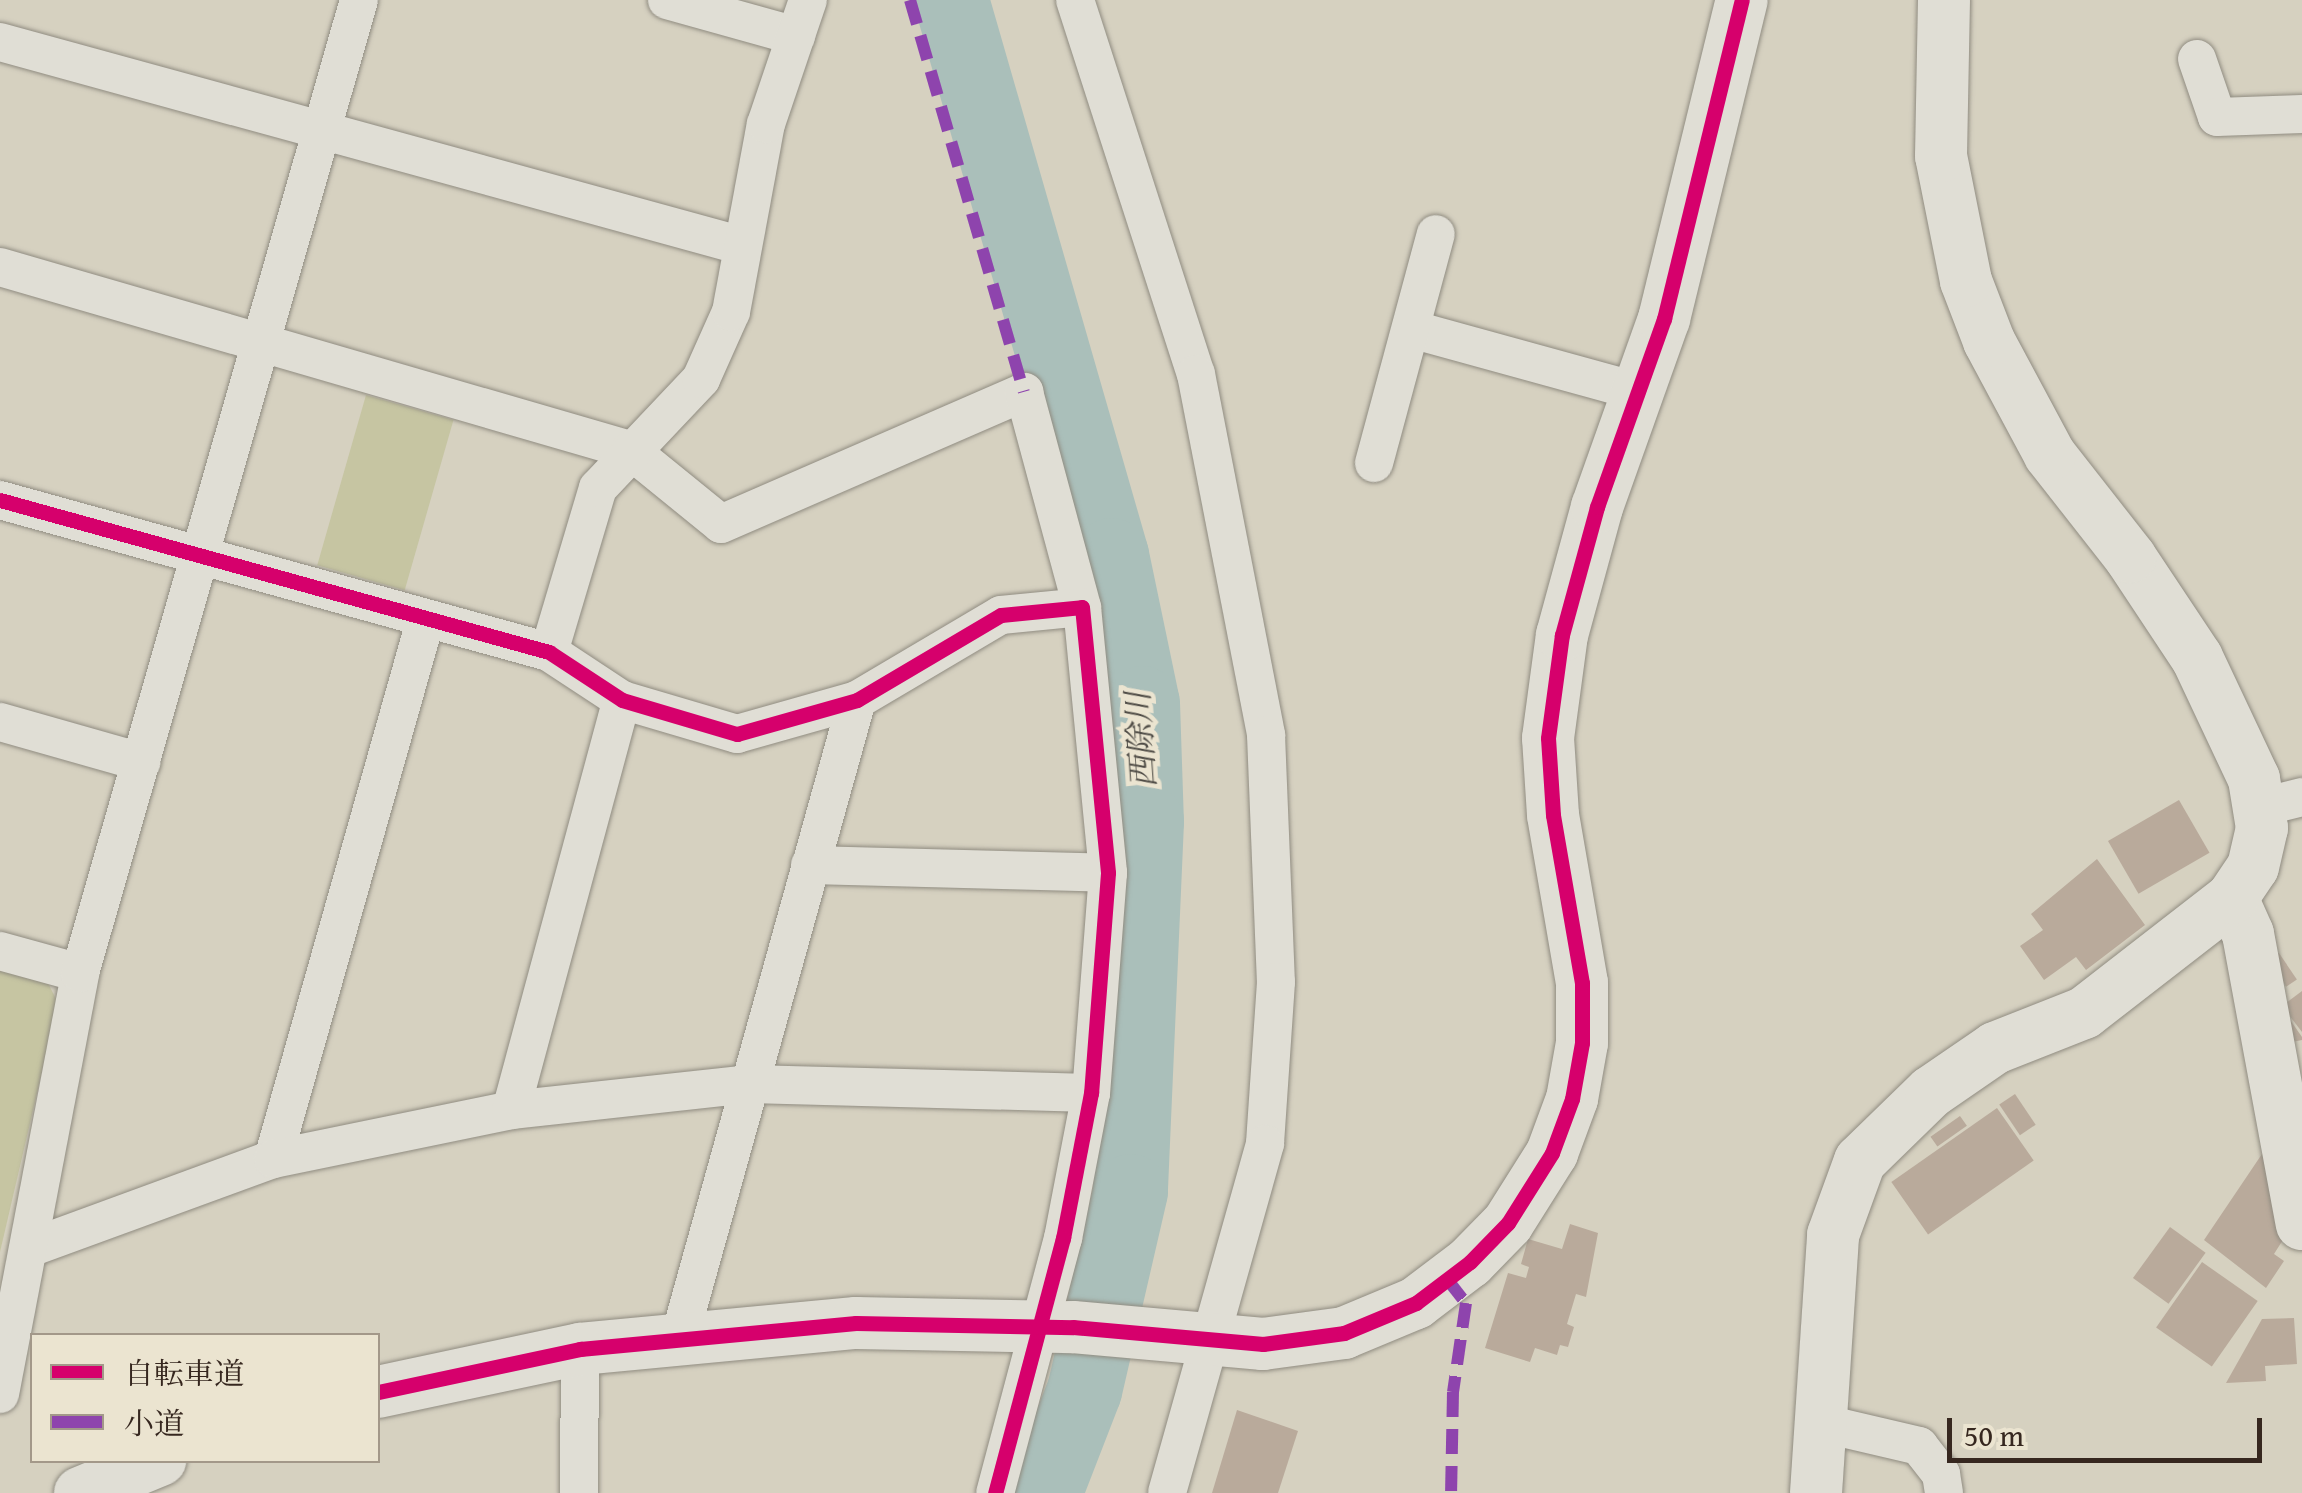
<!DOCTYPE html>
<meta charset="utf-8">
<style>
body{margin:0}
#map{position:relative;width:2302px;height:1493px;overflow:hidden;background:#d6d1c0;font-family:"Gentium Book Plus","Noto Serif JP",serif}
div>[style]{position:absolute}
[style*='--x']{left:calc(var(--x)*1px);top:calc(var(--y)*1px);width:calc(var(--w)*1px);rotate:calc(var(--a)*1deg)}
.green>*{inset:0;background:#c6c5a2;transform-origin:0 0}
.river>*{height:75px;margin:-37.5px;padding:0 37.5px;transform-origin:37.5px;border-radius:37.5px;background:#aabfba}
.building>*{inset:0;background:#b9aa9b;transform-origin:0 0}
.roads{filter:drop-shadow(0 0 2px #908c81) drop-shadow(0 0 2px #908c81)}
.street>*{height:38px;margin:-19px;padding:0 19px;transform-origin:19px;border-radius:19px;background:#e0ded5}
.secondary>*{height:52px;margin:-26px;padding:0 26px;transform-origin:26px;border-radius:26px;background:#e0ded5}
.quiet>*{height:12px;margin-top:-6px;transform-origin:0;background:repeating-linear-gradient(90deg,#8e44ad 0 25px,transparent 0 37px)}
.cycleway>*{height:15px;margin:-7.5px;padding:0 7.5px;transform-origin:7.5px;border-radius:7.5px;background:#d6006c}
span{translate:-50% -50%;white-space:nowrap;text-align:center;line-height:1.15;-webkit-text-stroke:9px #ebe4d0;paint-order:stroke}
.water-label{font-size:32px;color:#4e4b45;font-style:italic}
.legend{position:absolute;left:30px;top:1333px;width:350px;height:130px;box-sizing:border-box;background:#ebe4d0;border:2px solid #a39889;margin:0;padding:12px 18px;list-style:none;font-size:30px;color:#36271f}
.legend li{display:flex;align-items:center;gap:20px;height:50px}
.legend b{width:50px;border:2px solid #a39889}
.scale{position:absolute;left:1947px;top:1418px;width:315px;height:45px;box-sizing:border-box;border:5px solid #36271f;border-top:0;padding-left:12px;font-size:30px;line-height:35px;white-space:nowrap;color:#36271f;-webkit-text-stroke:8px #ebe4d0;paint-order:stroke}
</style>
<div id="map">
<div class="green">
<div style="left:366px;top:395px;width:91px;height:177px;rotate:16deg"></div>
<div style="clip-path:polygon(0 966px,46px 979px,58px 1003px,0 1252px)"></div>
</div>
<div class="river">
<div style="--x:951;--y:0;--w:578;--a:73.92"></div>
<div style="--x:1111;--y:555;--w:151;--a:78.2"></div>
<div style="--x:1142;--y:703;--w:118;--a:88.1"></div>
<div style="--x:1146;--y:821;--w:370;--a:92.5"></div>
<div style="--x:1130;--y:1191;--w:204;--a:103"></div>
<div style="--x:1084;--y:1390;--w:110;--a:111.2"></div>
</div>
<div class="building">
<div style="left:2179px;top:800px;width:61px;height:82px;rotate:60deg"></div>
<div style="clip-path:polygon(2097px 859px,2145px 925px,2086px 970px,2076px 957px,2044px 980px,2020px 946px,2043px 930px,2031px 914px)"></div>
<div style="left:2279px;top:953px;width:32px;height:13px;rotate:56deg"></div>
<div style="clip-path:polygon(2302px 991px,2302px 1032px,2282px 1006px)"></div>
<div style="clip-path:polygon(2286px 1014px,2302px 1037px,2302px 1040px,2283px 1044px)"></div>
<div style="left:2015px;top:1094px;width:37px;height:19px;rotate:56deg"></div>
<div style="left:1997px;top:1108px;width:64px;height:129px;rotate:55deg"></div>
<div style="left:1960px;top:1116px;width:12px;height:36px;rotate:55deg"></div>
<div style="clip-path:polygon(2264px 1151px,2282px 1191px,2272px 1207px,2286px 1217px,2286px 1235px,2274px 1254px,2284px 1261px,2266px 1288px,2204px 1240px)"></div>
<div style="clip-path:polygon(1570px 1224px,1598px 1233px,1586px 1297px,1576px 1294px,1567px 1324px,1574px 1327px,1568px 1347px,1560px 1345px,1557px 1355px,1535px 1348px,1530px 1362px,1485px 1348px,1508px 1273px,1526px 1278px,1529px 1267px,1521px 1264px,1528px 1239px,1562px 1249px)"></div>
<div style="left:2170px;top:1227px;width:44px;height:63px;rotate:36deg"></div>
<div style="left:2202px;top:1262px;width:68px;height:80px;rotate:35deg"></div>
<div style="clip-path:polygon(2294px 1318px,2297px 1364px,2265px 1366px,2266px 1381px,2226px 1383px,2262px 1319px)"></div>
<div style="clip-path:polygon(1237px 1410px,1298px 1431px,1278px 1493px,1212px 1493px)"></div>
</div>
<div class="roads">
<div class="street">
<div style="--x:667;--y:0;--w:134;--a:15.6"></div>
<div style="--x:1075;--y:0;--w:393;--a:72.1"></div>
<div style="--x:1196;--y:374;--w:368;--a:79"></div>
<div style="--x:1266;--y:735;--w:247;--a:87.7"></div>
<div style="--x:1276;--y:982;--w:162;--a:93.9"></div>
<div style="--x:1265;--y:1144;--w:362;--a:105.7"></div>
<div style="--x:0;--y:42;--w:770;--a:15.35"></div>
<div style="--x:2197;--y:59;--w:61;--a:71"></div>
<div style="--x:2217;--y:117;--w:85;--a:-2"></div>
<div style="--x:0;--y:267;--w:656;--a:16.2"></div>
<div style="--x:630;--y:450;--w:117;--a:39.1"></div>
<div style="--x:721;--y:524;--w:331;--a:-23.5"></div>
<div style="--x:1024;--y:392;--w:223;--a:74.9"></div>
<div style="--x:1411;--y:329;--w:237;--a:15.4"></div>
<div style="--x:1374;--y:463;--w:237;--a:-74.9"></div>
<div style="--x:0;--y:500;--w:570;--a:15.48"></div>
<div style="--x:549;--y:652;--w:87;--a:33.3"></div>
<div style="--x:622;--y:700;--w:120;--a:16.5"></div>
<div style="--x:737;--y:734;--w:125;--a:-15.8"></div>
<div style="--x:857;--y:700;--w:167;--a:-30.6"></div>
<div style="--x:1001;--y:615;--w:81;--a:-5.6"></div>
<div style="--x:1082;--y:607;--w:267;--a:84.4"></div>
<div style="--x:1108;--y:873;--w:221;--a:94.4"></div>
<div style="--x:1091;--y:1093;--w:148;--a:100.9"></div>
<div style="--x:1063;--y:1238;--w:264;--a:104.9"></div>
<div style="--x:549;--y:652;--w:171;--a:-73.4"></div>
<div style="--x:598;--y:488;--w:150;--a:-46.6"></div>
<div style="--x:701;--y:379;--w:73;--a:-65.9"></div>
<div style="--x:731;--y:312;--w:191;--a:-79.5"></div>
<div style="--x:766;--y:124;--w:131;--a:-71.3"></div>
<div style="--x:0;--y:722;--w:147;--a:15.8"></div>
<div style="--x:2262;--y:807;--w:41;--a:-14"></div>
<div style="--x:810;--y:865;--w:298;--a:1.5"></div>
<div style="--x:0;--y:951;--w:83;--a:15.4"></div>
<div style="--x:511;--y:1110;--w:425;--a:-74.9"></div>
<div style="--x:273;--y:1159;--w:562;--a:-74.21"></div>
<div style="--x:30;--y:1248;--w:259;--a:-20.1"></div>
<div style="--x:273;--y:1159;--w:243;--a:-11.6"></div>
<div style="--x:511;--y:1110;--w:239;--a:-6.2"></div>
<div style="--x:749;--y:1084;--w:342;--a:1.5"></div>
<div style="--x:680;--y:1336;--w:660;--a:-74.45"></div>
<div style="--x:0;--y:1394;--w:429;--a:-79.2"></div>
<div style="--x:80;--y:973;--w:1012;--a:-74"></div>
<div style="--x:1821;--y:1423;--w:101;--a:13.2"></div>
<div style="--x:1919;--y:1446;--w:36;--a:52"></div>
<div style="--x:1941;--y:1474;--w:19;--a:81"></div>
<div style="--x:579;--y:1493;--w:144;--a:-89.6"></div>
</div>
<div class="secondary">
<div style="--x:2232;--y:898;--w:39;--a:66"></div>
<div style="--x:2248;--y:934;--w:295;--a:79.5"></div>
<div style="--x:378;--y:1392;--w:207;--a:-12"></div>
<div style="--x:580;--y:1349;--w:277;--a:-5.4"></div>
<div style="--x:856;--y:1323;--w:217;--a:1.1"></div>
<div style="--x:1073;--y:1327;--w:191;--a:5.1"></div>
<div style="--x:1263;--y:1344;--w:82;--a:-7.7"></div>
<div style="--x:1344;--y:1333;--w:78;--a:-22.6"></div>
<div style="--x:1416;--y:1303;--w:68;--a:-37.2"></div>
<div style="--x:1470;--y:1262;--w:54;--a:-45.7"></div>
<div style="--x:1508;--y:1223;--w:83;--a:-57.8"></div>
<div style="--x:1552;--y:1153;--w:58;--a:-69.7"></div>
<div style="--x:1572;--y:1099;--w:57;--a:-79.9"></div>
<div style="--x:1582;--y:1043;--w:60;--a:-90"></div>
<div style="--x:1582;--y:983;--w:170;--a:-99.8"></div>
<div style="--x:1553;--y:815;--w:77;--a:-93.7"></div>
<div style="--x:1548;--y:738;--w:104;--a:-82.3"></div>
<div style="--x:1562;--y:635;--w:133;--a:-74.7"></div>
<div style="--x:1597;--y:507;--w:200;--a:-70.4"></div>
<div style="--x:1664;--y:319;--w:328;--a:-76.3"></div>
<div style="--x:80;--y:1493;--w:87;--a:-22.4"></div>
<div style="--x:1816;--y:1493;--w:259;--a:-86.2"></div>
<div style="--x:1833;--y:1235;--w:79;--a:-70"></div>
<div style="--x:1860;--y:1161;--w:99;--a:-44.2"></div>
<div style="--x:1931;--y:1092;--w:78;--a:-34.5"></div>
<div style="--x:1995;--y:1048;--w:96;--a:-21.5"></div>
<div style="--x:2084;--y:1013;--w:187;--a:-37.8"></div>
<div style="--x:2232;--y:898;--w:37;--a:-56"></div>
<div style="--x:2253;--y:867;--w:40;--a:-77"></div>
<div style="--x:2262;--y:828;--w:50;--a:-99.3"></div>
<div style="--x:2254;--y:779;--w:134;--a:-115.2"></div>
<div style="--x:2197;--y:658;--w:121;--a:-123.6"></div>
<div style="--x:2130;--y:557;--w:130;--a:-128.1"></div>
<div style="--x:2050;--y:455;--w:129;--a:-118.2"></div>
<div style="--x:1989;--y:341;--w:64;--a:-111"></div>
<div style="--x:1966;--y:281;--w:127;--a:-101.3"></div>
<div style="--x:1941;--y:156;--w:156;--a:-88.9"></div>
</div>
</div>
<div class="quiet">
<div style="--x:910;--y:0;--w:408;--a:73.8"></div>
<div style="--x:1447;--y:1279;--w:31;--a:52"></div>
<div style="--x:1466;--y:1303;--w:90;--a:98.3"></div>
<div style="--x:1453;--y:1392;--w:101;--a:91.1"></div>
</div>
<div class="cycleway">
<div style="--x:0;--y:500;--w:570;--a:15.48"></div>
<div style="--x:549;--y:652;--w:87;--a:33.3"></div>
<div style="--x:622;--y:700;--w:120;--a:16.5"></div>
<div style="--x:737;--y:734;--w:125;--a:-15.8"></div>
<div style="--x:857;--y:700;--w:167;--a:-30.6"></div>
<div style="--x:1001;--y:615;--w:81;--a:-5.6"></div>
<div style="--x:1082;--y:607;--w:267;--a:84.4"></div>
<div style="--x:1108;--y:873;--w:221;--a:94.4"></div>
<div style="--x:1091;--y:1093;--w:148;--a:100.9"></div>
<div style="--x:1063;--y:1238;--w:264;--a:104.9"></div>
<div style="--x:378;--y:1392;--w:207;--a:-12"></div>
<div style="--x:580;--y:1349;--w:277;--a:-5.4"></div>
<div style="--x:856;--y:1323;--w:217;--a:1.1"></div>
<div style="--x:1073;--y:1327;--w:191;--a:5.1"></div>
<div style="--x:1263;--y:1344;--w:82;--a:-7.7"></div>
<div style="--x:1344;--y:1333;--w:78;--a:-22.6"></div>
<div style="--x:1416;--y:1303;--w:68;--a:-37.2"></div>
<div style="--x:1470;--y:1262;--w:54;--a:-45.7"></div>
<div style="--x:1508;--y:1223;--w:83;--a:-57.8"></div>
<div style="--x:1552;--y:1153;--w:58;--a:-69.7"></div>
<div style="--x:1572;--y:1099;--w:57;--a:-79.9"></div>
<div style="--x:1582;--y:1043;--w:60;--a:-90"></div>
<div style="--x:1582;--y:983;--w:170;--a:-99.8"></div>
<div style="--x:1553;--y:815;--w:77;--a:-93.7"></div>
<div style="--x:1548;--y:738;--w:104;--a:-82.3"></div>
<div style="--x:1562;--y:635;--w:133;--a:-74.7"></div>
<div style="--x:1597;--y:507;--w:200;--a:-70.4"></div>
<div style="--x:1664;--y:319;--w:328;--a:-76.3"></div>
</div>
<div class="water-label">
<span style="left:1141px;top:740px;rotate:-94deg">西除川</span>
</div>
<ul class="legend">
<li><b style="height:12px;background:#d6006c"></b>自転車道</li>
<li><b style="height:12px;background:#8e44ad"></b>小道</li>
</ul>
<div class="scale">50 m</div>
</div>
